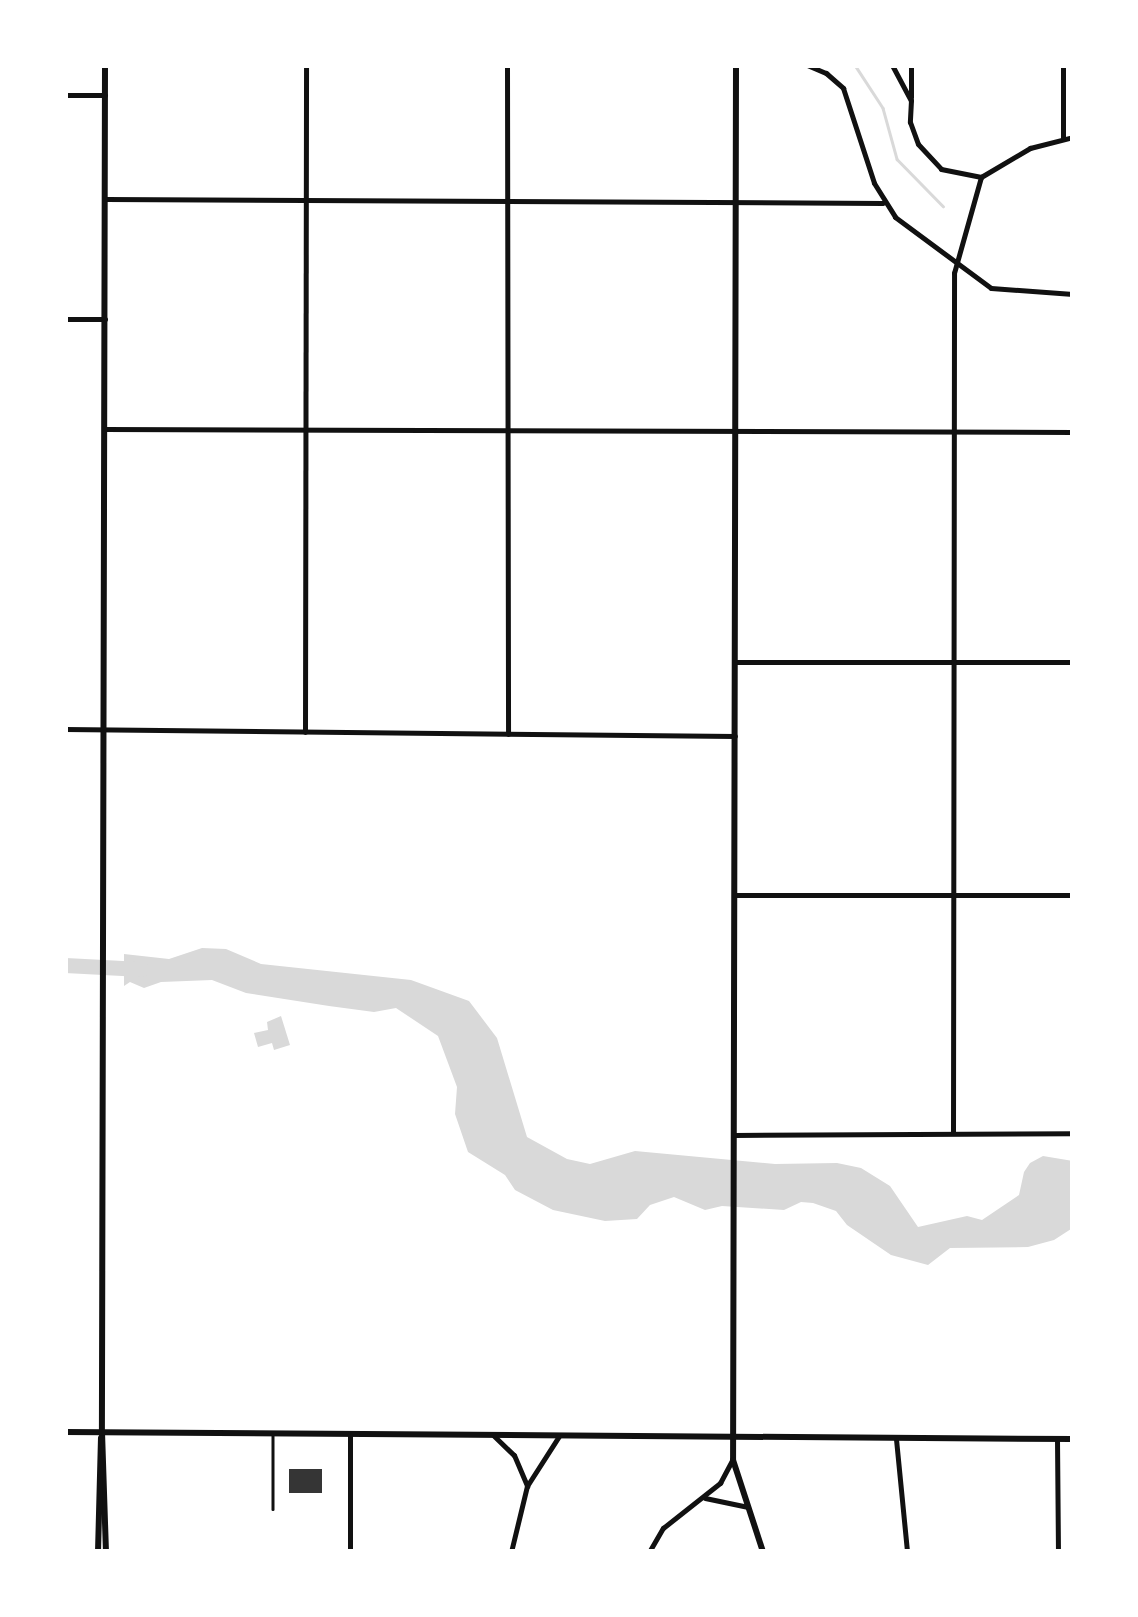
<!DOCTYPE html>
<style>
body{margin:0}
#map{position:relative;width:1138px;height:1617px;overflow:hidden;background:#fff;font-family:Raleway,sans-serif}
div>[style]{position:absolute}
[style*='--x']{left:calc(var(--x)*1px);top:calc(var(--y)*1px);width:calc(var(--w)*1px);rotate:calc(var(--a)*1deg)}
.water>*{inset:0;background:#d9d9d9}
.stream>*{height:2.5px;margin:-1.25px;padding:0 1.25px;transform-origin:1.25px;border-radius:1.25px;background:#d9d9d9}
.river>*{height:15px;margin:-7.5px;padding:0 7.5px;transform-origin:7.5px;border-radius:7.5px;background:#d9d9d9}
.building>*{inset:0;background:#353535;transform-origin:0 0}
.service>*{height:2.5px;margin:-1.25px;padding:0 1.25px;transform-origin:1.25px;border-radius:1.25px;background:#111}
.minor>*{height:5px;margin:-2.5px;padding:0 2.5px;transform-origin:2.5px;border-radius:2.5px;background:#111}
.tertiary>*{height:6px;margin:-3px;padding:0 3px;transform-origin:3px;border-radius:3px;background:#111}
.secondary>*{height:6px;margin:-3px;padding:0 3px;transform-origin:3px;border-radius:3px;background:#111}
span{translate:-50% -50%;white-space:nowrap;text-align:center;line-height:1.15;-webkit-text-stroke:8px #fff;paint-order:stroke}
.frame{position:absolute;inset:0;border:68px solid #fff;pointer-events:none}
</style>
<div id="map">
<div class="water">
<div style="clip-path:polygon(202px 948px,226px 949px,261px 964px,411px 980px,469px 1001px,497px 1038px,527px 1137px,567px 1159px,590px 1164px,635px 1151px,775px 1164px,837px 1163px,861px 1168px,890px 1186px,918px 1227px,967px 1216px,982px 1220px,1019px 1195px,1024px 1172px,1030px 1163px,1043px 1156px,1073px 1161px,1071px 1229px,1054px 1240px,1028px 1247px,950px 1248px,928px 1265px,891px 1255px,847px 1225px,836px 1211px,813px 1203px,801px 1202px,784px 1210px,722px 1206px,705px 1210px,674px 1197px,650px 1205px,637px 1219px,605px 1221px,553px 1210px,515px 1190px,505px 1175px,468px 1152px,455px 1114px,457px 1087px,438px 1036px,396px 1008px,374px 1012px,329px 1006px,246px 993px,212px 980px,161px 982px,144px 988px,130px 982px,124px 986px,124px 954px,169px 959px)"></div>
<div style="clip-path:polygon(281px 1016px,290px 1045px,274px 1050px,272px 1043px,258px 1047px,254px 1033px,268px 1030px,267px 1022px)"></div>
</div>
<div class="stream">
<div style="--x:855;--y:65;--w:51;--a:56.9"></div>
<div style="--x:883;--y:108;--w:53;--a:74.6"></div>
<div style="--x:897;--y:159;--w:66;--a:45.6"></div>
</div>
<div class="river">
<div style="--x:65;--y:965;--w:76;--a:3"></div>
</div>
<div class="building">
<div style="left:289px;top:1469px;width:33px;height:24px"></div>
</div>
<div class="service">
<div style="--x:273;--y:1435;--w:74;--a:90"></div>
</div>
<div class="minor">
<div style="--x:507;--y:65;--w:669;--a:89.91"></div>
<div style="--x:807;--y:65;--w:21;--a:23"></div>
<div style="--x:826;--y:73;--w:23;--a:41"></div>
<div style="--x:843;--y:88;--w:100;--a:71.9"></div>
<div style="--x:874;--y:183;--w:40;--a:58"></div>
<div style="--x:895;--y:217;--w:119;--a:36.5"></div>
<div style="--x:991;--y:288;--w:82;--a:4.2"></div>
<div style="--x:892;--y:65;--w:40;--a:62"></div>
<div style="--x:911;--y:100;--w:22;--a:93"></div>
<div style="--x:910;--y:122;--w:23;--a:70"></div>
<div style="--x:918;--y:144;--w:34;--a:47"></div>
<div style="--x:941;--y:169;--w:41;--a:11.3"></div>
<div style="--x:981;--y:177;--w:57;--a:-30.6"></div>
<div style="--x:1030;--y:148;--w:44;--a:-14.3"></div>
<div style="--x:65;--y:95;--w:40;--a:0"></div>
<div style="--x:911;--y:97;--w:32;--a:-90"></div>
<div style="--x:1063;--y:137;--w:72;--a:-90"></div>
<div style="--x:106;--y:199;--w:777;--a:0.29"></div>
<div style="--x:65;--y:319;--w:40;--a:0"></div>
<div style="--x:105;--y:429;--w:968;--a:0.18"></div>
<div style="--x:734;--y:662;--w:339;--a:0"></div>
<div style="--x:65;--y:729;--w:670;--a:0.6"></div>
<div style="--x:305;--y:732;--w:667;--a:-89.91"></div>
<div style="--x:734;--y:895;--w:339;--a:0"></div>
<div style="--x:953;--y:1133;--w:860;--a:-89.93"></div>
<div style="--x:954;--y:273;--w:100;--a:-74.3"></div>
<div style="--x:734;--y:1135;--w:339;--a:-0.3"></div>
<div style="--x:493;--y:1435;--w:29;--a:44"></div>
<div style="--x:514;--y:1455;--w:34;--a:67"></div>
<div style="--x:896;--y:1439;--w:114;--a:84.4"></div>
<div style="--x:1057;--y:1439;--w:113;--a:89.5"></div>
<div style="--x:705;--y:1498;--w:44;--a:11.8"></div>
<div style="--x:350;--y:1552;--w:117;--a:-90"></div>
<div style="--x:511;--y:1552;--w:68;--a:-76.4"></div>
<div style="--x:527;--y:1486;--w:59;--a:-57.4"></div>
<div style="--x:649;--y:1552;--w:28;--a:-60"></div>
<div style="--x:663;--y:1528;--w:73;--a:-38.3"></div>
<div style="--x:720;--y:1483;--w:26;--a:-62"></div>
</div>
<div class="tertiary">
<div style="--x:736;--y:65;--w:1395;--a:90.12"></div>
<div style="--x:733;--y:1460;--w:97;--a:71.9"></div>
</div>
<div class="secondary">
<div style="--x:105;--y:65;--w:1367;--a:90.13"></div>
<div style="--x:102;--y:1432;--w:120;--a:88.1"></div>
<div style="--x:65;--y:1432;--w:1008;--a:0.4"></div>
<div style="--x:98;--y:1552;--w:114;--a:-88.5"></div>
</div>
<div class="frame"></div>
</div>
